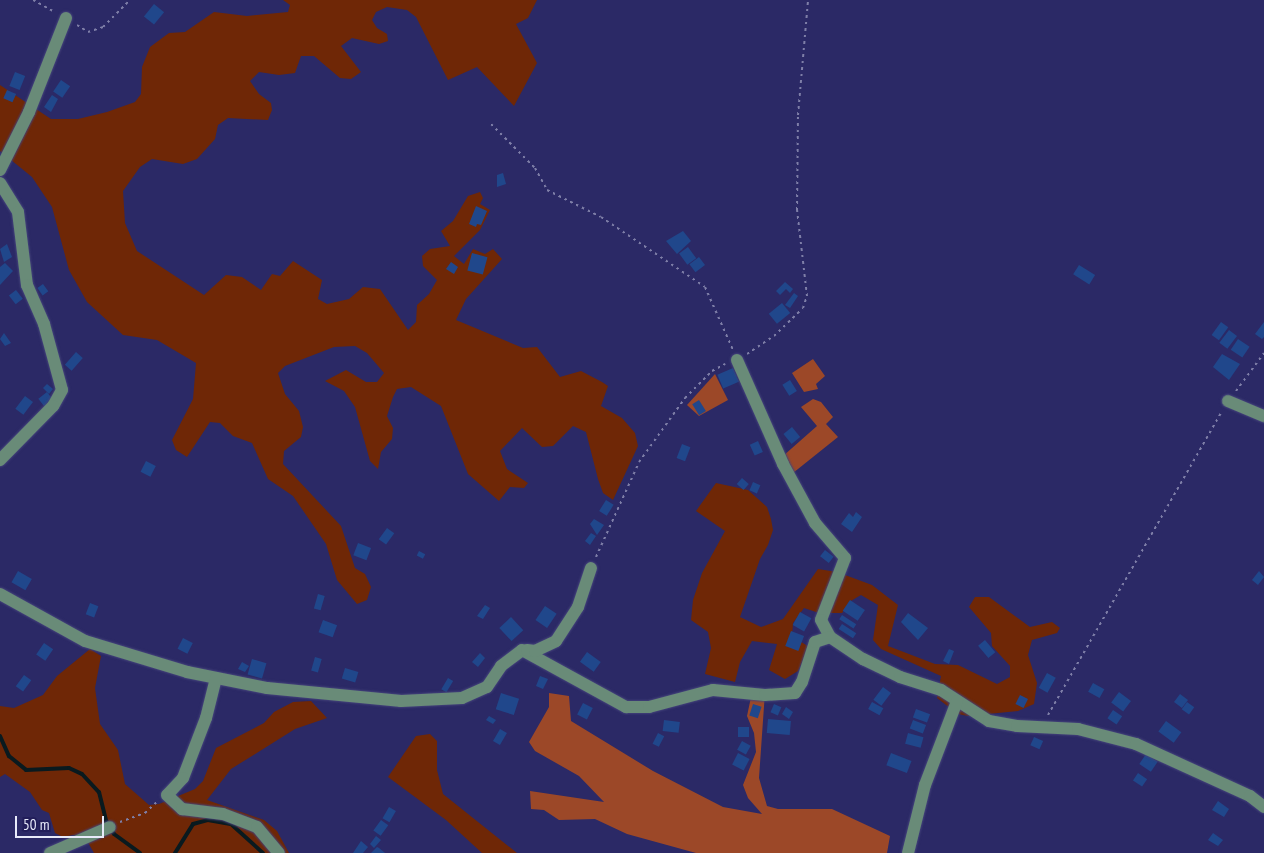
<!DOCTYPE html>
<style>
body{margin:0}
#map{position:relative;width:1264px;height:853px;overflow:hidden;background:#2b2966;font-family:"PT Sans Narrow",sans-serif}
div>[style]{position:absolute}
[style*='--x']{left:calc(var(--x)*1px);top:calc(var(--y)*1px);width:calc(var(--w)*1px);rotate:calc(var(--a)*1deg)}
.green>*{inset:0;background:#6f2706}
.forest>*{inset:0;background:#9c4828}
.stream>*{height:4px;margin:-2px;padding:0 2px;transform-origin:2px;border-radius:2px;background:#091a1f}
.building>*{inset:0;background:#20478b;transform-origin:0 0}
.path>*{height:2px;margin-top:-1px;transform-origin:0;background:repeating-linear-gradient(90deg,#7f7fa8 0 2.5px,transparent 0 6.5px)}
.roads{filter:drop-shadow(0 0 1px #45447b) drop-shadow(0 0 1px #45447b)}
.minor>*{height:12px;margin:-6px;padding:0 6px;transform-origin:6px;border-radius:6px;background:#698b78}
span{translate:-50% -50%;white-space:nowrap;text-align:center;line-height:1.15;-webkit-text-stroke:4px #221e5a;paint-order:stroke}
.scale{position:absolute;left:15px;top:816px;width:89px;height:22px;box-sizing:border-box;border:2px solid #e8eafa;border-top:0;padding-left:6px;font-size:15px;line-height:18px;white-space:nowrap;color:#e8eafa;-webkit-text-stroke:4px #221e5a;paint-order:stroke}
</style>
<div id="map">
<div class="green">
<div style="clip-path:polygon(283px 0,537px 0,528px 18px,516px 24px,537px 63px,514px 106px,477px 67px,448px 80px,416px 17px,407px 10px,387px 7px,376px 12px,372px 20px,377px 28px,387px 34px,388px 41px,379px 44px,352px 38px,341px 46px,361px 72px,351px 79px,340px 78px,314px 56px,301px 56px,295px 73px,279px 75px,259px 72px,250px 81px,259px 94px,271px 103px,272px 110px,268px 120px,228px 118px,218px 125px,215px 139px,197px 159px,183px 164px,152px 159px,140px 167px,123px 191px,125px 223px,137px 251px,204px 295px,226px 275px,242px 277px,261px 290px,272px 274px,280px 276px,293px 261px,322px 280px,318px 299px,327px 304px,349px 299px,363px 287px,380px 289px,408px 330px,416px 322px,417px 305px,429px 294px,437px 280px,423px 266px,422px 256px,430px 249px,450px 246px,441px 231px,453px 221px,468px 196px,480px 192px,483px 198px,480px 204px,490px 210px,480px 230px,454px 256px,464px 264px,473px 249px,485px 254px,493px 249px,502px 259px,466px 299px,456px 320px,523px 348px,537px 347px,560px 377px,581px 371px,602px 382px,608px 386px,601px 406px,622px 418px,635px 433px,638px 446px,613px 500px,603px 493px,598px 479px,586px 432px,573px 426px,553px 446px,542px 447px,522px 428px,500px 451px,507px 469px,528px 483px,524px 488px,510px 487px,499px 501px,468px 474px,441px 406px,411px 387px,397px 389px,393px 397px,387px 416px,393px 428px,392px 439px,381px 452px,378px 469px,370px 461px,355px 407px,344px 391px,325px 381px,346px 370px,366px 382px,377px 382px,384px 373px,367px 353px,355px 346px,334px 347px,285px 366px,278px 373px,285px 394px,299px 411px,303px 427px,301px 437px,284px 451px,283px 464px,341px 526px,355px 568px,365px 574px,371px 587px,367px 600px,357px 604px,337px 580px,326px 544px,293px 496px,268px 479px,252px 443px,233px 436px,220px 423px,210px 422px,187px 457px,176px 450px,172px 440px,193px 399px,196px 363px,157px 340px,123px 335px,87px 302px,69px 270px,52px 207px,32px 177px,0 151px,0 85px,51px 119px,78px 119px,107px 112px,135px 102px,141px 94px,142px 67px,150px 47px,169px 33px,185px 32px,214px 12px,247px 16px,288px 12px,290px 5px)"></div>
<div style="clip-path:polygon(716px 483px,748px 490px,767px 507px,771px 519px,773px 530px,768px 545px,760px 559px,740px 617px,761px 627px,783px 619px,818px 569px,837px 572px,872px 585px,898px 605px,888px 646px,935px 664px,958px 665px,997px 684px,1010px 677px,1010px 666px,992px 646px,991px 633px,969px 607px,975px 597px,989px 597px,1030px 627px,1052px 622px,1060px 628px,1057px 633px,1032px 640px,1028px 655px,1037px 683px,1034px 704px,1018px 711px,968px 716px,958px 714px,937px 698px,941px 676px,881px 649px,873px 640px,878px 605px,861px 595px,849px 602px,842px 613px,819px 613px,804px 608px,793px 623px,792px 636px,809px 647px,798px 671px,785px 679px,769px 670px,777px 644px,752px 641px,740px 662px,735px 682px,705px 674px,711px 648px,708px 632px,691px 620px,693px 600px,702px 573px,725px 531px,696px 511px)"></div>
<div style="clip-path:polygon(90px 649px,101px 656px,95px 688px,100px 724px,118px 750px,125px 784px,149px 805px,159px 804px,195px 789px,203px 781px,216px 748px,264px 723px,274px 712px,293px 702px,311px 701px,327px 718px,295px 729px,231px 769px,207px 800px,264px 820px,277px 831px,289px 853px,94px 853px,86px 839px,73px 835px,63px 837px,55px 833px,49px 813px,42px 810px,30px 792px,5px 774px,0 777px,0 706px,14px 708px,43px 695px,57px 676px)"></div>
<div style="clip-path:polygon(430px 734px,437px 741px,437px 770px,443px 794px,517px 853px,482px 853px,446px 820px,388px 777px,416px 736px)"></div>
</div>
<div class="forest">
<div style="clip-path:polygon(813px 359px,825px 376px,816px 384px,818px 389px,804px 392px,792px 373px)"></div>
<div style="clip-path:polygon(715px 374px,728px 400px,699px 416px,687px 405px)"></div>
<div style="clip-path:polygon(813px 399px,821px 402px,833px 417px,826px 424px,838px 437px,793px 473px,783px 456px,817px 426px,801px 407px)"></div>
<div style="clip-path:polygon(765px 692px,759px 778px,767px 806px,778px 809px,832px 809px,890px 836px,887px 853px,696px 853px,627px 834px,595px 819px,559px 820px,544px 810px,531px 809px,530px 791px,604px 802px,579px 776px,535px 751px,529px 742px,549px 707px,549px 693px,569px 696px,571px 721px,653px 771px,723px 807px,762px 814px,748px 798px,743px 785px,756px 752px,754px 733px,747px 716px,751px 697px)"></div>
</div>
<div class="stream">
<div style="--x:0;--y:736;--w:22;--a:66"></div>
<div style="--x:9;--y:756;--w:22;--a:39"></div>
<div style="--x:26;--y:770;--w:43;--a:-2.7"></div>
<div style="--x:69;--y:768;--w:14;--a:25"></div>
<div style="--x:82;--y:774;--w:25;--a:47"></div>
<div style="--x:99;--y:792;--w:30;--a:76"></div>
<div style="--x:106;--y:821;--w:15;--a:58"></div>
<div style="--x:114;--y:834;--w:32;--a:36"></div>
<div style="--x:175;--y:853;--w:34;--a:-58"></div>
<div style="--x:193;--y:824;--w:16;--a:-15"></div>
<div style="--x:208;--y:820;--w:23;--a:10"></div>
<div style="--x:231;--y:824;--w:43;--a:42.2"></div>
</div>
<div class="building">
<div style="left:154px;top:4px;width:13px;height:16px;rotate:39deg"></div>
<div style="left:15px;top:72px;width:11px;height:15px;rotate:22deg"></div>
<div style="left:61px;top:80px;width:11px;height:14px;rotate:34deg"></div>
<div style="left:7px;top:90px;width:10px;height:9px;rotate:24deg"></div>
<div style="clip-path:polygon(52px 95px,58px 99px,51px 112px,44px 107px)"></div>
<div style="clip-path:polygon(503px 173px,506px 184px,497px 187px,497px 175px)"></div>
<div style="clip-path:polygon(476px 206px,487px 211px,481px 225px,477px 224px,476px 227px,469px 224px)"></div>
<div style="clip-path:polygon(683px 231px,691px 241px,677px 254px,666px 241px)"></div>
<div style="clip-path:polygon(7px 244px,12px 257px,4px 262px,0 249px)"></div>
<div style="left:688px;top:247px;width:14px;height:11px;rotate:54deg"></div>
<div style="left:472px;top:253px;width:16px;height:18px;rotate:15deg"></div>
<div style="left:699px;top:257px;width:10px;height:12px;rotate:53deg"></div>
<div style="clip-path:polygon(451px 262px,458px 267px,454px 274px,446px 269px)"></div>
<div style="clip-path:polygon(5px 263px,13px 271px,0 285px,0 267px)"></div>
<div style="left:1079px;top:265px;width:19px;height:11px;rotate:32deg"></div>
<div style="clip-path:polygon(785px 282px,793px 289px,790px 293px,786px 289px,780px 295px,776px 291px)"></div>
<div style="left:43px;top:284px;width:9px;height:7px;rotate:54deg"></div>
<div style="left:16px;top:290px;width:11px;height:9px;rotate:52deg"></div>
<div style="clip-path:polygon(794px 293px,798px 296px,790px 308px,785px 305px)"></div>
<div style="left:782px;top:303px;width:13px;height:17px;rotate:51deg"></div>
<div style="left:1221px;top:322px;width:9px;height:16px;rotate:36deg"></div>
<div style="clip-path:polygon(1264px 322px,1264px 337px,1262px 339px,1255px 334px)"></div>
<div style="left:1229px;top:330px;width:10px;height:16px;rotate:37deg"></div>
<div style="clip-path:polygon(4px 333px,11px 343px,5px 346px,0 339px)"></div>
<div style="left:1238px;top:339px;width:14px;height:13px;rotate:34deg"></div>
<div style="left:76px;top:352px;width:9px;height:17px;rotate:41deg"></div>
<div style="clip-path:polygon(1222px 354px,1240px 364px,1229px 380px,1213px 367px)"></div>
<div style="left:733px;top:368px;width:15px;height:17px;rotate:67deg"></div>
<div style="left:790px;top:380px;width:13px;height:9px;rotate:58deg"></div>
<div style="clip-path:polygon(47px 384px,53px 389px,49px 394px,43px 388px)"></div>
<div style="left:47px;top:392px;width:11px;height:11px;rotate:52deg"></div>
<div style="left:25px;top:396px;width:10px;height:16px;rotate:37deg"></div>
<div style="left:699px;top:400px;width:13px;height:8px;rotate:58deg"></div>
<div style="left:792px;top:427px;width:13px;height:11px;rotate:51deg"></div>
<div style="left:758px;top:441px;width:12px;height:9px;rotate:66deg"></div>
<div style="left:682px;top:444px;width:9px;height:15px;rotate:21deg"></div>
<div style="left:146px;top:461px;width:11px;height:12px;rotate:27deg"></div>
<div style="left:742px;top:478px;width:9px;height:8px;rotate:41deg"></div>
<div style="left:753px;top:482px;width:8px;height:9px;rotate:23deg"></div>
<div style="left:606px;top:500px;width:9px;height:13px;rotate:32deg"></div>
<div style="clip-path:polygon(856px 512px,862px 517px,852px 532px,841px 524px,849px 513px,853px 517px)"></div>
<div style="clip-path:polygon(594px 519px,604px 525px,597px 535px,590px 524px)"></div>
<div style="left:387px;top:528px;width:9px;height:14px;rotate:36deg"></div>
<div style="clip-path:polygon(591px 533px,596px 536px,590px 545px,585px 541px)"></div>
<div style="left:358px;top:543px;width:14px;height:13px;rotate:21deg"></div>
<div style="left:825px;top:550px;width:11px;height:8px;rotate:38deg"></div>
<div style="left:419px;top:551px;width:7px;height:5px;rotate:27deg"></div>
<div style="left:18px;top:571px;width:16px;height:13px;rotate:30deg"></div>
<div style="clip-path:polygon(1259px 571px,1264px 577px,1258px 585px,1252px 580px)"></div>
<div style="left:318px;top:594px;width:7px;height:15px;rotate:16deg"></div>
<div style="left:850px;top:600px;width:18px;height:13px;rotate:34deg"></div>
<div style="left:90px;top:603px;width:9px;height:12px;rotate:21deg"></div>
<div style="clip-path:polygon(485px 605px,490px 608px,483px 619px,477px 616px)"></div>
<div style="left:545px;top:606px;width:14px;height:17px;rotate:34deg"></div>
<div style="left:800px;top:612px;width:13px;height:15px;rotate:29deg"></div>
<div style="clip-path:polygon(908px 613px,928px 628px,918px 640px,901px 622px)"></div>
<div style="left:842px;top:615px;width:17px;height:5px;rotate:33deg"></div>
<div style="left:511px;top:617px;width:18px;height:16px;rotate:47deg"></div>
<div style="left:323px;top:620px;width:15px;height:13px;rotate:20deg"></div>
<div style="left:842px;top:624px;width:17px;height:6px;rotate:33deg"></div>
<div style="left:791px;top:631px;width:14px;height:16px;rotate:21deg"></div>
<div style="left:183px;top:638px;width:11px;height:12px;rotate:27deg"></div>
<div style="left:985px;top:640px;width:16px;height:9px;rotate:50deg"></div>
<div style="left:44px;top:643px;width:11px;height:14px;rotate:34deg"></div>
<div style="clip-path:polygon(949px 649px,954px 651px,949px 664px,943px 661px)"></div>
<div style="left:587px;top:652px;width:17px;height:12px;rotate:36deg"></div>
<div style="clip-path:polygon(480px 653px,485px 658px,478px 667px,472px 662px)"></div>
<div style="left:315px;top:657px;width:7px;height:14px;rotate:16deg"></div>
<div style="left:252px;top:659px;width:15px;height:16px;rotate:16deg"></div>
<div style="clip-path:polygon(242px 662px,249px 666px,245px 672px,238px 669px)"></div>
<div style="left:345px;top:668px;width:14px;height:11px;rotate:17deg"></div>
<div style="left:1047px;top:673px;width:10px;height:17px;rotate:29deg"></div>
<div style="left:24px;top:675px;width:9px;height:14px;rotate:36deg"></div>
<div style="clip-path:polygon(540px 676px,548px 679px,543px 689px,536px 686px)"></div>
<div style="left:448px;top:678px;width:6px;height:13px;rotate:31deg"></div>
<div style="left:1093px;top:683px;width:13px;height:10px;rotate:29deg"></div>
<div style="left:883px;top:687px;width:10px;height:16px;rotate:37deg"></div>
<div style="left:1119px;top:692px;width:15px;height:13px;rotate:37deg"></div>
<div style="left:501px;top:693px;width:19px;height:17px;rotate:18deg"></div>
<div style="left:1180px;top:694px;width:10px;height:10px;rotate:37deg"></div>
<div style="left:1020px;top:695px;width:9px;height:10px;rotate:27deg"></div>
<div style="left:872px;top:702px;width:13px;height:8px;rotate:29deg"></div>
<div style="left:1187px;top:702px;width:9px;height:9px;rotate:36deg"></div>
<div style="left:583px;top:703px;width:11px;height:13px;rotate:27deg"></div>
<div style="left:753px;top:704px;width:9px;height:12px;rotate:18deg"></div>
<div style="left:774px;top:704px;width:8px;height:9px;rotate:23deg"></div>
<div style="clip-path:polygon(786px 707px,793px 712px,789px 719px,782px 714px)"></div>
<div style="left:916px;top:709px;width:15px;height:9px;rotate:20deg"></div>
<div style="left:1113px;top:710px;width:11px;height:10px;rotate:34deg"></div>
<div style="clip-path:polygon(489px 716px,496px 720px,493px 724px,486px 720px)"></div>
<div style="left:768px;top:719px;width:23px;height:14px;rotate:5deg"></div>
<div style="left:664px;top:720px;width:16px;height:11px;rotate:7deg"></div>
<div style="left:913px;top:720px;width:14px;height:9px;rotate:21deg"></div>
<div style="left:1166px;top:721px;width:19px;height:13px;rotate:36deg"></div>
<div style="left:738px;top:727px;width:11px;height:10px"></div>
<div style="left:500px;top:729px;width:8px;height:14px;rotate:30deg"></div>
<div style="left:658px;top:733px;width:7px;height:12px;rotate:27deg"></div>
<div style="left:908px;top:733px;width:16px;height:11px;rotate:15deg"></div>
<div style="left:1034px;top:737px;width:10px;height:9px;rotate:24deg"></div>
<div style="left:742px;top:741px;width:10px;height:10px;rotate:29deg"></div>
<div style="left:738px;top:753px;width:13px;height:13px;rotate:27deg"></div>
<div style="left:891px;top:753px;width:22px;height:13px;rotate:21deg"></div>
<div style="left:1146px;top:754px;width:14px;height:12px;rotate:34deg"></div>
<div style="left:1138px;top:773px;width:11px;height:9px;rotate:34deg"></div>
<div style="clip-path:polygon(1218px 801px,1229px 809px,1224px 817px,1212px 810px)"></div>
<div style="left:389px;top:807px;width:8px;height:13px;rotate:30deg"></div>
<div style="left:381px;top:820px;width:9px;height:13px;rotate:36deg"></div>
<div style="clip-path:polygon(1213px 833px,1223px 840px,1218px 846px,1208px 840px)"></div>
<div style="clip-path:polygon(376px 836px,381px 840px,374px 848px,370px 844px)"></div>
<div style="clip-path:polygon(361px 841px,368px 847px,363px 853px,353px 853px)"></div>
<div style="clip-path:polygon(377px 847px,379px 848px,385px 853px,371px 853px)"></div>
</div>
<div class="path">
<div style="--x:33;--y:0;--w:25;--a:29"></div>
<div style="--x:77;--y:25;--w:13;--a:32"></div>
<div style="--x:88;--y:32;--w:16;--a:-18"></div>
<div style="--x:103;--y:27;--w:38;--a:-45"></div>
<div style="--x:491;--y:124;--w:62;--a:45"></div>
<div style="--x:535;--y:168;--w:25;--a:61"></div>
<div style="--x:547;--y:190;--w:60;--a:26.6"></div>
<div style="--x:601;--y:217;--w:125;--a:33.9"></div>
<div style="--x:705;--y:287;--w:69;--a:66"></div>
<div style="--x:747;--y:354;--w:32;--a:-34"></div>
<div style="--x:774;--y:336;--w:40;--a:-44"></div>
<div style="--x:803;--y:308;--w:13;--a:-72"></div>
<div style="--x:807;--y:296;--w:87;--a:-96.6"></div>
<div style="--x:797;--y:210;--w:95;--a:-89.4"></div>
<div style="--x:798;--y:115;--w:115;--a:-85"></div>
<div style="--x:1236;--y:391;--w:47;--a:-53.6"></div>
<div style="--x:596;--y:557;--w:104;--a:-65.6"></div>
<div style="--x:639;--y:462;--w:79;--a:-54.3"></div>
<div style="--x:685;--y:398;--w:38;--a:-45"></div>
<div style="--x:712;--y:371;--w:15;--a:-28"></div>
<div style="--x:1048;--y:715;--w:350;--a:-60.2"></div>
<div style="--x:120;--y:822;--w:27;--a:-20"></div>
<div style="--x:145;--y:813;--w:16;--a:-43"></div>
</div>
<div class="roads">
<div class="minor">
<div style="--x:0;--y:170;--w:65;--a:-63.4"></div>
<div style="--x:29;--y:112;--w:101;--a:-68.5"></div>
<div style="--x:0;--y:183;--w:34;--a:58"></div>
<div style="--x:18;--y:212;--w:74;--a:83"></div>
<div style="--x:27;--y:285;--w:43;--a:66.4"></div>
<div style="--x:44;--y:324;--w:68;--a:74.7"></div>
<div style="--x:62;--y:390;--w:18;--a:119"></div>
<div style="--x:53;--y:406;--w:76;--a:134.5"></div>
<div style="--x:737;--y:360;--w:114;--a:66.1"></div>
<div style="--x:783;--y:464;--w:67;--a:61.5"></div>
<div style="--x:815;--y:523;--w:46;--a:49.4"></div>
<div style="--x:845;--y:558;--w:66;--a:111.2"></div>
<div style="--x:821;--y:620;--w:19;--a:62"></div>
<div style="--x:830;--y:637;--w:40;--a:34"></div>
<div style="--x:863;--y:659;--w:41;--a:25.9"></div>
<div style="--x:900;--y:677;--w:43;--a:17.6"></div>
<div style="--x:941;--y:690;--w:57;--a:32.9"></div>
<div style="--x:989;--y:721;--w:28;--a:10"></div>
<div style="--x:1017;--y:726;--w:61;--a:2.8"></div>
<div style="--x:1078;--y:729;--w:60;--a:14.5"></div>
<div style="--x:1136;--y:744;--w:125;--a:24.5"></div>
<div style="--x:1250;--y:796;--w:18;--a:38"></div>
<div style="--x:1228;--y:401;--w:39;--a:23"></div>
<div style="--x:0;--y:594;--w:97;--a:28.9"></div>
<div style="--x:85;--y:641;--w:107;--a:16.9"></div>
<div style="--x:187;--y:672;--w:82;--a:11.3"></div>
<div style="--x:267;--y:688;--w:135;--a:5.5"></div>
<div style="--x:401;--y:701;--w:61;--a:-2.8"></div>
<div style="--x:462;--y:698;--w:27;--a:-24"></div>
<div style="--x:487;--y:687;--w:25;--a:-56"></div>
<div style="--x:501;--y:666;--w:26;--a:-37"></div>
<div style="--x:522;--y:650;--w:119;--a:28.7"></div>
<div style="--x:626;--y:707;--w:23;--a:0"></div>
<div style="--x:649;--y:707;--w:66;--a:-14.9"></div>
<div style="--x:713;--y:690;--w:52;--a:5.5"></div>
<div style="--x:765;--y:695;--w:30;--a:-4"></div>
<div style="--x:795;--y:693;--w:13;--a:-58"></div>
<div style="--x:802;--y:682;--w:42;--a:-72"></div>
<div style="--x:815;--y:642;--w:16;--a:-18"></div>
<div style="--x:527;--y:650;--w:8;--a:7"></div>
<div style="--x:535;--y:651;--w:23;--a:-25"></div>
<div style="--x:556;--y:641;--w:40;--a:-57.1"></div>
<div style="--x:578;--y:607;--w:41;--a:-71.6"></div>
<div style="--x:216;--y:678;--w:41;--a:104"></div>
<div style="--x:206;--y:718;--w:64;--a:111"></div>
<div style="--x:183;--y:778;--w:23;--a:133"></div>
<div style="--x:167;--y:795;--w:21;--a:43"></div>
<div style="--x:182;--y:809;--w:41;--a:7"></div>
<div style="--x:223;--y:814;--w:36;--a:21"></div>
<div style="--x:257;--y:827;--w:34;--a:50"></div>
<div style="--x:50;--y:853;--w:65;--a:-23.4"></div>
<div style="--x:908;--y:853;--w:70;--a:-76"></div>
<div style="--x:925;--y:785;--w:90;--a:-69.1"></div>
</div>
</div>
<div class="scale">50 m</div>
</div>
